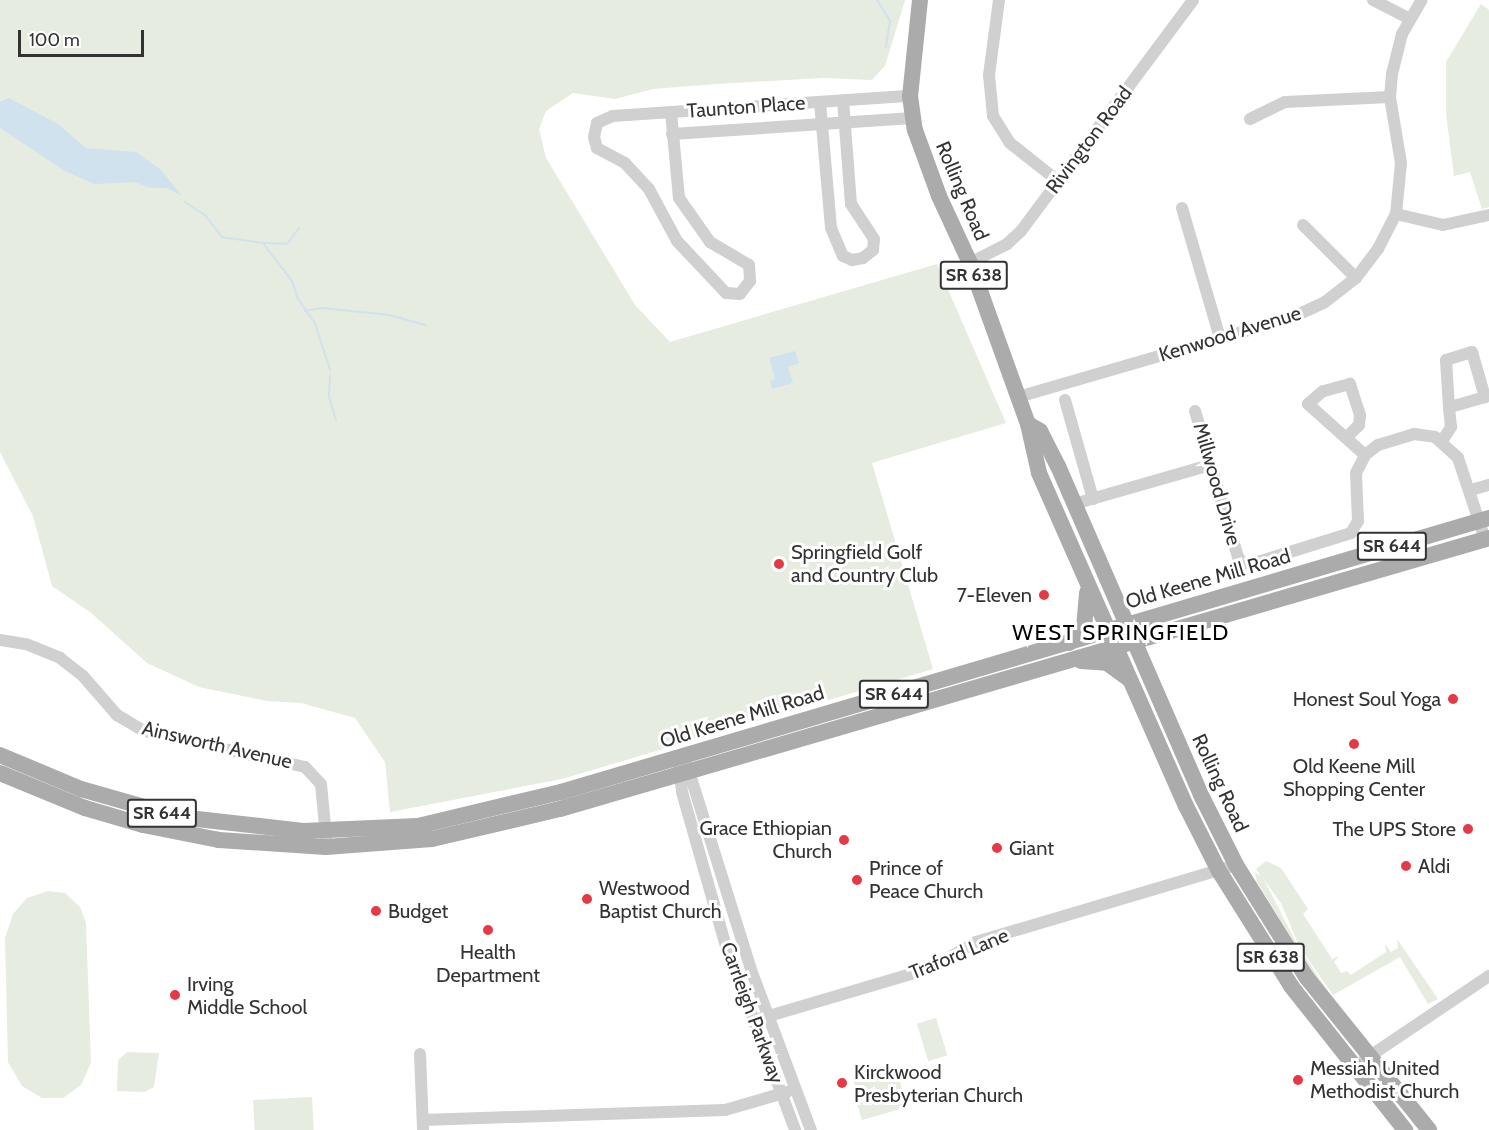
<!DOCTYPE html>
<style>
body{margin:0}
#map{position:relative;width:1489px;height:1130px;overflow:hidden;background:#fff;font-family:Cabin,sans-serif}
div>[style]{position:absolute}
[style*='--x']{left:calc(var(--x)*1px);top:calc(var(--y)*1px);width:calc(var(--w)*1px);rotate:calc(var(--a)*1deg)}
.green>*{inset:0;background:#e6ecdf;transform-origin:0 0}
.water>*{inset:0;background:#cfe2ee}
.stream>*{height:2px;margin:-1px;padding:0 1px;transform-origin:1px;border-radius:1px;background:#cfe2ee}
.minor>*{height:12px;margin:-6px;padding:0 6px;transform-origin:6px;border-radius:6px;background:#d0d0d0}
.major>*{height:16px;margin:-8px;padding:0 8px;transform-origin:8px;border-radius:8px;background:#ababab}
.dots>*{width:16px;height:16px;translate:-50% -50%;box-sizing:border-box;border:3px solid #fff;border-radius:50%}
span{translate:-50% -50%;white-space:nowrap;text-align:center;line-height:1.15;-webkit-text-stroke:6px #fff;paint-order:stroke}
.shield-label span{padding:2px 4px;background:#fff;border:2px solid;border-radius:4px;-webkit-text-stroke-width:0}
.shield-label{font-size:18px;color:#333;font-weight:700}
.street-label{font-size:20px;color:#333}
.poi-label{font-size:20px;color:#333}
.left{translate:0 -50%;text-align:left}
.right{translate:-100% -50%;text-align:right}
.quarter-label{font-size:22px;color:#000;letter-spacing:1.5px}
.scale{position:absolute;left:18px;top:30px;width:126px;height:27px;box-sizing:border-box;border:3px solid #333;border-top:0;padding-left:8px;font-size:18px;line-height:21px;white-space:nowrap;color:#333;-webkit-text-stroke:4px #fff;paint-order:stroke}
</style>
<div id="map">
<div class="green">
<div style="clip-path:polygon(0 0,905px 0,885px 66px,872px 80px,823px 78px,716px 84px,653px 89px,615px 99px,573px 93px,546px 111px,539px 129px,546px 158px,635px 305px,670px 342px,937px 264px,1006px 423px,872px 463px,933px 669px,562px 779px,390px 812px,385px 762px,355px 718px,301px 703px,267px 701px,199px 687px,147px 663px,90px 612px,52px 586px,33px 516px,0 452px)"></div>
<div style="clip-path:polygon(1481px 4px,1489px 10px,1489px 207px,1482px 209px,1470px 172px,1454px 176px,1446px 113px,1446px 62px)"></div>
<div style="clip-path:polygon(1266px 861px,1281px 868px,1308px 909px,1303px 914px,1332px 959px,1339px 956px,1334px 962px,1341px 973px,1347px 971px,1351px 975px,1386px 952px,1385px 944px,1391px 952px,1398px 948px,1397px 939px,1438px 999px,1428px 1004px,1400px 957px,1333px 995px,1299px 946px,1281px 903px,1256px 869px)"></div>
<div style="clip-path:polygon(1255px 873px,1262px 876px,1298px 946px,1329px 993px,1320px 985px,1257px 882px)"></div>
<div style="clip-path:polygon(48px 891px,65px 893px,80px 907px,86px 923px,91px 1063px,81px 1085px,63px 1098px,42px 1098px,22px 1086px,8px 1062px,5px 938px,13px 914px,27px 898px)"></div>
<div style="left:936px;top:1018px;width:39px;height:20px;rotate:73deg"></div>
<div style="clip-path:polygon(127px 1052px,159px 1053px,154px 1087px,145px 1092px,117px 1091px,118px 1060px)"></div>
<div style="clip-path:polygon(860px 1072px,877px 1078px,898px 1074px,907px 1107px,862px 1120px,857px 1104px,867px 1100px,863px 1085px,855px 1087px,854px 1081px)"></div>
<div style="left:312px;top:1097px;width:33px;height:59px;rotate:87deg"></div>
</div>
<div class="water">
<div style="clip-path:polygon(9px 98px,58px 124px,86px 148px,136px 152px,161px 170px,182px 196px,167px 188px,150px 188px,135px 182px,94px 184px,65px 171px,0 128px,0 102px)"></div>
<div style="clip-path:polygon(795px 351px,799px 363px,788px 367px,793px 383px,772px 389px,770px 381px,775px 379px,769px 358px)"></div>
</div>
<div class="stream">
<div style="--x:877;--y:0;--w:25;--a:58"></div>
<div style="--x:890;--y:21;--w:26;--a:99"></div>
<div style="--x:185;--y:202;--w:24;--a:33"></div>
<div style="--x:205;--y:215;--w:28;--a:52"></div>
<div style="--x:222;--y:237;--w:41;--a:8.3"></div>
<div style="--x:263;--y:243;--w:48;--a:52.7"></div>
<div style="--x:292;--y:281;--w:19;--a:72"></div>
<div style="--x:298;--y:299;--w:29;--a:55"></div>
<div style="--x:315;--y:323;--w:49;--a:72.3"></div>
<div style="--x:263;--y:243;--w:24;--a:2"></div>
<div style="--x:287;--y:244;--w:20;--a:-53"></div>
<div style="--x:305;--y:311;--w:17;--a:-10"></div>
<div style="--x:322;--y:308;--w:68;--a:5.9"></div>
<div style="--x:390;--y:315;--w:37;--a:16"></div>
<div style="--x:330;--y:376;--w:21;--a:93"></div>
<div style="--x:329;--y:397;--w:24;--a:73"></div>
</div>
<div class="minor">
<div style="--x:999;--y:0;--w:76;--a:97.6"></div>
<div style="--x:989;--y:75;--w:41;--a:84.4"></div>
<div style="--x:993;--y:116;--w:32;--a:58"></div>
<div style="--x:1010;--y:143;--w:61;--a:38.4"></div>
<div style="--x:1373;--y:0;--w:42;--a:27.2"></div>
<div style="--x:820;--y:102;--w:126;--a:85"></div>
<div style="--x:831;--y:228;--w:30;--a:67"></div>
<div style="--x:843;--y:256;--w:10;--a:24"></div>
<div style="--x:852;--y:260;--w:11;--a:-10"></div>
<div style="--x:863;--y:258;--w:13;--a:-39"></div>
<div style="--x:873;--y:250;--w:11;--a:-85"></div>
<div style="--x:874;--y:239;--w:42;--a:-123.3"></div>
<div style="--x:851;--y:204;--w:104;--a:-94.4"></div>
<div style="--x:671;--y:112;--w:86;--a:84.7"></div>
<div style="--x:679;--y:198;--w:54;--a:54.8"></div>
<div style="--x:710;--y:242;--w:45;--a:30.5"></div>
<div style="--x:749;--y:265;--w:16;--a:86"></div>
<div style="--x:750;--y:281;--w:16;--a:128"></div>
<div style="--x:740;--y:294;--w:14;--a:-176"></div>
<div style="--x:726;--y:293;--w:71;--a:-133.3"></div>
<div style="--x:677;--y:241;--w:59;--a:-118.3"></div>
<div style="--x:649;--y:189;--w:35;--a:-133"></div>
<div style="--x:625;--y:163;--w:32;--a:-152"></div>
<div style="--x:597;--y:148;--w:11;--a:-105"></div>
<div style="--x:594;--y:137;--w:14;--a:-78"></div>
<div style="--x:597;--y:123;--w:17;--a:-24"></div>
<div style="--x:613;--y:116;--w:298;--a:-3.9"></div>
<div style="--x:1250;--y:119;--w:39;--a:-26"></div>
<div style="--x:1285;--y:102;--w:105;--a:-2.7"></div>
<div style="--x:672;--y:134;--w:241;--a:-3.8"></div>
<div style="--x:1182;--y:208;--w:135;--a:73.7"></div>
<div style="--x:1396;--y:214;--w:48;--a:13.2"></div>
<div style="--x:1443;--y:225;--w:47;--a:-12.3"></div>
<div style="--x:1303;--y:225;--w:75;--a:45"></div>
<div style="--x:970;--y:263;--w:42;--a:-27.2"></div>
<div style="--x:1007;--y:244;--w:19;--a:-43"></div>
<div style="--x:1021;--y:231;--w:288;--a:-53.3"></div>
<div style="--x:1018;--y:397;--w:286;--a:-16.2"></div>
<div style="--x:1293;--y:317;--w:35;--a:-25"></div>
<div style="--x:1325;--y:302;--w:39;--a:-38"></div>
<div style="--x:1356;--y:278;--w:36;--a:-53"></div>
<div style="--x:1378;--y:249;--w:39;--a:-63"></div>
<div style="--x:1396;--y:214;--w:51;--a:-84.4"></div>
<div style="--x:1401;--y:163;--w:67;--a:-99.5"></div>
<div style="--x:1390;--y:97;--w:23;--a:-85"></div>
<div style="--x:1392;--y:74;--w:41;--a:-76"></div>
<div style="--x:1402;--y:34;--w:39;--a:-60"></div>
<div style="--x:1065;--y:400;--w:103;--a:74.2"></div>
<div style="--x:1195;--y:411;--w:152;--a:73.6"></div>
<div style="--x:1238;--y:557;--w:8;--a:50"></div>
<div style="--x:1243;--y:563;--w:8;--a:7"></div>
<div style="--x:1251;--y:564;--w:105;--a:-17.2"></div>
<div style="--x:1351;--y:533;--w:14;--a:-60"></div>
<div style="--x:1358;--y:521;--w:48;--a:-92.4"></div>
<div style="--x:1356;--y:473;--w:20;--a:-63"></div>
<div style="--x:1365;--y:455;--w:16;--a:-38"></div>
<div style="--x:1378;--y:445;--w:38;--a:-17"></div>
<div style="--x:1414;--y:434;--w:21;--a:8"></div>
<div style="--x:1435;--y:437;--w:31;--a:42"></div>
<div style="--x:1458;--y:458;--w:85;--a:71.6"></div>
<div style="--x:1347;--y:437;--w:17;--a:-45"></div>
<div style="--x:1359;--y:425;--w:10;--a:-84"></div>
<div style="--x:1360;--y:415;--w:33;--a:-108"></div>
<div style="--x:1350;--y:384;--w:28;--a:165"></div>
<div style="--x:1323;--y:391;--w:20;--a:139"></div>
<div style="--x:1308;--y:404;--w:76;--a:41.8"></div>
<div style="--x:1442;--y:441;--w:17;--a:-57"></div>
<div style="--x:1451;--y:427;--w:20;--a:-96"></div>
<div style="--x:1449;--y:407;--w:47;--a:-93.7"></div>
<div style="--x:1446;--y:360;--w:27;--a:-17"></div>
<div style="--x:1472;--y:352;--w:47;--a:73.9"></div>
<div style="--x:1485;--y:397;--w:37;--a:164"></div>
<div style="--x:1471;--y:490;--w:19;--a:-16"></div>
<div style="--x:1074;--y:504;--w:141;--a:-16"></div>
<div style="--x:0;--y:640;--w:26;--a:9"></div>
<div style="--x:26;--y:644;--w:37;--a:22"></div>
<div style="--x:60;--y:658;--w:29;--a:38"></div>
<div style="--x:83;--y:676;--w:52;--a:48.9"></div>
<div style="--x:117;--y:715;--w:31;--a:31"></div>
<div style="--x:144;--y:731;--w:165;--a:12.6"></div>
<div style="--x:305;--y:767;--w:23;--a:47"></div>
<div style="--x:321;--y:784;--w:53;--a:84.6"></div>
<div style="--x:687;--y:765;--w:220;--a:72.6"></div>
<div style="--x:753;--y:975;--w:165;--a:69.5"></div>
<div style="--x:679;--y:767;--w:25;--a:83"></div>
<div style="--x:682;--y:792;--w:160;--a:74.1"></div>
<div style="--x:726;--y:946;--w:197;--a:69.4"></div>
<div style="--x:752;--y:1021;--w:187;--a:-16.5"></div>
<div style="--x:931;--y:968;--w:52;--a:-30"></div>
<div style="--x:976;--y:942;--w:271;--a:-16.5"></div>
<div style="--x:420;--y:1054;--w:76;--a:87.7"></div>
<div style="--x:1364;--y:1060;--w:151;--a:-33.9"></div>
<div style="--x:423;--y:1120;--w:302;--a:-1.9"></div>
<div style="--x:725;--y:1110;--w:65;--a:-16.2"></div>
</div>
<div class="major">
<div style="--x:920;--y:0;--w:97;--a:95.9"></div>
<div style="--x:910;--y:96;--w:34;--a:82"></div>
<div style="--x:915;--y:130;--w:70;--a:70"></div>
<div style="--x:939;--y:196;--w:74;--a:65.2"></div>
<div style="--x:970;--y:263;--w:171;--a:70.2"></div>
<div style="--x:1028;--y:424;--w:50;--a:77.3"></div>
<div style="--x:1039;--y:473;--w:364;--a:66.2"></div>
<div style="--x:1186;--y:806;--w:73;--a:63.1"></div>
<div style="--x:1219;--y:871;--w:136;--a:57.9"></div>
<div style="--x:1291;--y:986;--w:184;--a:51.6"></div>
<div style="--x:1028;--y:424;--w:14;--a:30"></div>
<div style="--x:1040;--y:431;--w:39;--a:63"></div>
<div style="--x:1058;--y:466;--w:363;--a:66.5"></div>
<div style="--x:1203;--y:799;--w:74;--a:63.4"></div>
<div style="--x:1236;--y:865;--w:133;--a:57.9"></div>
<div style="--x:1307;--y:978;--w:195;--a:51.2"></div>
<div style="--x:1069;--y:643;--w:21;--a:-45"></div>
<div style="--x:1084;--y:628;--w:36;--a:-85"></div>
<div style="--x:1081;--y:661;--w:26;--a:4"></div>
<div style="--x:1107;--y:663;--w:26;--a:36"></div>
<div style="--x:0;--y:755;--w:88;--a:22.8"></div>
<div style="--x:81;--y:789;--w:102;--a:15.9"></div>
<div style="--x:179;--y:817;--w:125;--a:6.4"></div>
<div style="--x:303;--y:831;--w:115;--a:-2.5"></div>
<div style="--x:418;--y:826;--w:147;--a:-13.4"></div>
<div style="--x:561;--y:792;--w:968;--a:-16.45"></div>
<div style="--x:0;--y:773;--w:92;--a:22.4"></div>
<div style="--x:85;--y:808;--w:60;--a:16.3"></div>
<div style="--x:143;--y:825;--w:77;--a:11.2"></div>
<div style="--x:219;--y:840;--w:107;--a:3.7"></div>
<div style="--x:326;--y:847;--w:106;--a:-4.3"></div>
<div style="--x:432;--y:839;--w:131;--a:-13.2"></div>
<div style="--x:560;--y:809;--w:968;--a:-16.26"></div>
</div>
<div class="dots">
<div style="left:779px;top:564px;background:#e63946"></div>
<div style="left:1044px;top:595px;background:#e63946"></div>
<div style="left:1453px;top:699px;background:#e63946"></div>
<div style="left:1354px;top:744px;background:#e63946"></div>
<div style="left:1468px;top:829px;background:#e63946"></div>
<div style="left:844px;top:840px;background:#e63946"></div>
<div style="left:997px;top:848px;background:#e63946"></div>
<div style="left:1406px;top:866px;background:#e63946"></div>
<div style="left:857px;top:880px;background:#e63946"></div>
<div style="left:587px;top:899px;background:#e63946"></div>
<div style="left:376px;top:911px;background:#e63946"></div>
<div style="left:488px;top:930px;background:#e63946"></div>
<div style="left:175px;top:995px;background:#e63946"></div>
<div style="left:1298px;top:1080px;background:#e63946"></div>
<div style="left:842px;top:1083px;background:#e63946"></div>
</div>
<div class="shield-label">
<span style="left:974px;top:275px">SR 638</span>
<span style="left:1392px;top:546px">SR 644</span>
<span style="left:894px;top:694px">SR 644</span>
<span style="left:162px;top:813px">SR 644</span>
<span style="left:1271px;top:957px">SR 638</span>
</div>
<div class="street-label">
<span style="left:746px;top:107px;rotate:-4deg">Taunton Place</span>
<span style="left:1089px;top:140px;rotate:-53deg">Rivington Road</span>
<span style="left:962px;top:191px;rotate:67deg">Rolling Road</span>
<span style="left:1230px;top:334px;rotate:-17deg">Kenwood Avenue</span>
<span style="left:1217px;top:484px;rotate:74deg">Millwood Drive</span>
<span style="left:1208px;top:579px;rotate:-16deg">Old Keene Mill Road</span>
<span style="left:742px;top:717px;rotate:-17deg">Old Keene Mill Road</span>
<span style="left:217px;top:745px;rotate:13deg">Ainsworth Avenue</span>
<span style="left:1220px;top:783px;rotate:65deg">Rolling Road</span>
<span style="left:959px;top:954px;rotate:-22deg">Traford Lane</span>
<span style="left:752px;top:1013px;rotate:70deg">Carrleigh Parkway</span>
</div>
<div class="poi-label">
<span class="left" style="left:791px;top:564px">Springfield Golf<br>and Country Club</span>
<span class="right" style="left:1032px;top:595px">7-Eleven</span>
<span class="right" style="left:1441px;top:699px">Honest Soul Yoga</span>
<span style="left:1354px;top:778px">Old Keene Mill<br>Shopping Center</span>
<span class="right" style="left:832px;top:840px">Grace Ethiopian<br>Church</span>
<span class="right" style="left:1456px;top:829px">The UPS Store</span>
<span class="left" style="left:1009px;top:848px">Giant</span>
<span class="left" style="left:1418px;top:866px">Aldi</span>
<span class="left" style="left:869px;top:880px">Prince of<br>Peace Church</span>
<span class="left" style="left:599px;top:900px">Westwood<br>Baptist Church</span>
<span class="left" style="left:388px;top:911px">Budget</span>
<span style="left:488px;top:964px">Health<br>Department</span>
<span class="left" style="left:187px;top:996px">Irving<br>Middle School</span>
<span class="left" style="left:1310px;top:1080px">Messiah United<br>Methodist Church</span>
<span class="left" style="left:854px;top:1084px">Kirckwood<br>Presbyterian Church</span>
</div>
<div class="quarter-label">
<span style="left:1121px;top:633px">WEST SPRINGFIELD</span>
</div>
<div class="scale">100 m</div>
</div>
